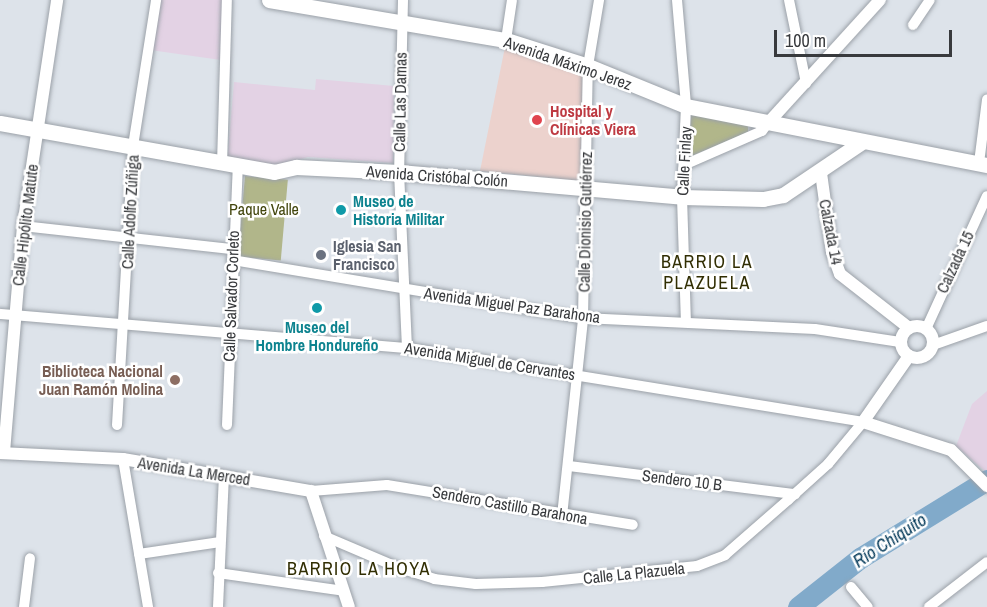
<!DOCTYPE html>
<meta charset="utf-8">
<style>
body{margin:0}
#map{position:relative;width:987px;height:607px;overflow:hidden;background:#dde3ea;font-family:"Archivo Narrow",sans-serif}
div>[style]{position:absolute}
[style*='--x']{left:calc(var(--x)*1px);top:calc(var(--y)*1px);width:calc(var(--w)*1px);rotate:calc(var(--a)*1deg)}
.education>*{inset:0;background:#e3d2e4}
.medical>*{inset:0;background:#ecd2cd}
.green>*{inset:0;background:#b1b68a;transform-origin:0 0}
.river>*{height:21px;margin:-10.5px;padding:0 10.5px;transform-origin:10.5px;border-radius:10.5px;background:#81aaca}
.roads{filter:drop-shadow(0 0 2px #9ba1a8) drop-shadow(0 0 2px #9ba1a8)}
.minor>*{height:10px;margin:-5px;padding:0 5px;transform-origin:5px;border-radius:5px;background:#fff}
.tertiary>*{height:12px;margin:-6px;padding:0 6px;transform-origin:6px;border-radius:6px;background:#fff}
.tertiary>.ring{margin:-6px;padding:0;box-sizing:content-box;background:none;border:12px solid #fff;border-radius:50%}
.secondary>*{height:15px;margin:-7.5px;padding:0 7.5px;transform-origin:7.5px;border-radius:7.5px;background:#fff}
.dots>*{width:16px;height:16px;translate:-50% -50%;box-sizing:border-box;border:3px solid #fff;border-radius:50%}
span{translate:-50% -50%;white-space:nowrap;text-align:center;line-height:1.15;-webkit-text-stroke:5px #fff;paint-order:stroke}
.street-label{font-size:16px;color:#383a3d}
.health-label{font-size:16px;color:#be3a42;font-weight:700}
.left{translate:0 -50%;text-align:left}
.culture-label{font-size:16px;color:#0d838f;font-weight:700}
.park-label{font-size:16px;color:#43460e}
.worship-label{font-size:16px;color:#5b616d;font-weight:700}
.education-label{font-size:16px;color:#785e54;font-weight:700}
.right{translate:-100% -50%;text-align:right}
.neighbourhood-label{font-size:18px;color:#312e03;letter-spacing:1.5px}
.water-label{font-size:18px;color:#013757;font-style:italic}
.scale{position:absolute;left:774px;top:30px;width:178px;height:27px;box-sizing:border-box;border:3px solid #383a3d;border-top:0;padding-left:8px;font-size:18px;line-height:21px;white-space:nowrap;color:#383a3d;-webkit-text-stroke:4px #fff;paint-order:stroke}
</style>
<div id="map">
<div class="education">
<div style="clip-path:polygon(158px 0,224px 0,221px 60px,150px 50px)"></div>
<div style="clip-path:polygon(316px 79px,394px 86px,393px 163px,308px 157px,272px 167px,227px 163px,234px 82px,315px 90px)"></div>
<div style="clip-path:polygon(987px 391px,987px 473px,956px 446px,972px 404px)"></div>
</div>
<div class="medical">
<div style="clip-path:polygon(505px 47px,585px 69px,580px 181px,480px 171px)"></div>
</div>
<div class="green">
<div style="clip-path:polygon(691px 113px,748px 126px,748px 132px,689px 157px)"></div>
<div style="left:245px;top:176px;width:43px;height:81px;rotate:5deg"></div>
</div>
<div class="river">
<div style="--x:798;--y:607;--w:79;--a:-38.3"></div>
<div style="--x:860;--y:558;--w:149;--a:-31.6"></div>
</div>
<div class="roads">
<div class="minor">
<div style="--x:403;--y:0;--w:172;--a:91.3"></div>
<div style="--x:399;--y:172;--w:176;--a:87.4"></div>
<div style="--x:677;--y:0;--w:106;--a:85.1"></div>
<div style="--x:686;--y:106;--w:91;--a:92.5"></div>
<div style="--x:682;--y:197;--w:125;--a:88.2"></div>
<div style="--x:789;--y:0;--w:85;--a:78.4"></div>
<div style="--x:913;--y:25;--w:30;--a:-56"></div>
<div style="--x:506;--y:40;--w:40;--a:-81.5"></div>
<div style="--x:979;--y:163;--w:64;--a:-82.8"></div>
<div style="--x:222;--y:164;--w:164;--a:-88.3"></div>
<div style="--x:684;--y:165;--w:85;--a:-23.6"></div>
<div style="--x:762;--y:131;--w:10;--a:-53"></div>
<div style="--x:23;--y:226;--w:211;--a:6.3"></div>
<div style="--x:232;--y:260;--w:356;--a:9.4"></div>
<div style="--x:583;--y:318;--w:232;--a:2.7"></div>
<div style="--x:815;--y:329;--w:86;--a:8.7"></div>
<div style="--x:0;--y:314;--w:408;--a:4.8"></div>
<div style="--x:407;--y:348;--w:462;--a:9.2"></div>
<div style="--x:926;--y:329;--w:146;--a:-65.4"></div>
<div style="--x:933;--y:345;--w:57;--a:-19.4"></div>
<div style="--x:117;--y:425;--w:279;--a:-86.7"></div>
<div style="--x:133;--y:146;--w:148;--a:-81"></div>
<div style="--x:227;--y:425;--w:258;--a:-87.6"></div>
<div style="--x:123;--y:459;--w:150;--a:80.4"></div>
<div style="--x:569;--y:466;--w:228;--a:7.1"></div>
<div style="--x:311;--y:491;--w:76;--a:-4.5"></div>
<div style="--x:387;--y:485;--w:249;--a:9.2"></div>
<div style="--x:562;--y:516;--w:199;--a:-83.9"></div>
<div style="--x:583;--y:318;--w:252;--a:-88.9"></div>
<div style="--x:588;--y:66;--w:67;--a:-80.5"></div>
<div style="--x:324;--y:536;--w:82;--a:23.1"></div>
<div style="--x:399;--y:568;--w:37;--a:17"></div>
<div style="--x:434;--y:579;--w:42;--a:6.8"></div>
<div style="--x:476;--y:584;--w:66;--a:-1.7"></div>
<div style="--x:542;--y:582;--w:156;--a:-5.9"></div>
<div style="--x:697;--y:566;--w:30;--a:-21"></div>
<div style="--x:725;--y:555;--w:84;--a:-41.1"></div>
<div style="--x:788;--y:500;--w:54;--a:-42"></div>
<div style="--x:828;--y:464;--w:55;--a:-50.2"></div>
<div style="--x:139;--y:554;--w:82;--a:-8.4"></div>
<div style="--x:218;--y:573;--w:127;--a:8.1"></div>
<div style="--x:851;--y:587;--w:26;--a:50"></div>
<div style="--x:24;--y:607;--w:49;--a:-83"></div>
<div style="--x:218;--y:607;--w:131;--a:-87.4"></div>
<div style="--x:929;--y:607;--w:73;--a:-37.8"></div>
</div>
<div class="tertiary">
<div style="--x:768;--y:123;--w:166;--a:-47.7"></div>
<div style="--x:821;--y:173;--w:80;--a:82.1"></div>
<div style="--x:832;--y:252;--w:23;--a:70"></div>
<div style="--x:840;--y:274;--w:88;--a:38"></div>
<div class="ring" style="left:901px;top:326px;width:20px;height:20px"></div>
<div style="--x:909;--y:356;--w:80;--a:124.9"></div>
<div style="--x:863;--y:422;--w:92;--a:17.7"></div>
<div style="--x:951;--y:450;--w:51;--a:45"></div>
<div style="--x:4;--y:452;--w:227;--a:-85.2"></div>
<div style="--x:23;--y:226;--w:229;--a:-81.4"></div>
<div style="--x:0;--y:453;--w:123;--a:2.8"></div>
<div style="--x:123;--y:459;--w:191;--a:9.7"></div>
<div style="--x:311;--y:491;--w:122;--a:71.9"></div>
</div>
<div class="secondary">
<div style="--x:269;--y:0;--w:240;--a:9.6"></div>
<div style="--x:506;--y:40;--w:86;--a:17.6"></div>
<div style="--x:588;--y:66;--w:106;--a:22.2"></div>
<div style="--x:686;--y:106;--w:307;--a:11.1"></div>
<div style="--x:0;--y:123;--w:278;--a:10.1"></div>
<div style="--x:274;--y:172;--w:23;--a:-13"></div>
<div style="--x:296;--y:167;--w:103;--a:2.8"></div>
<div style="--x:399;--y:172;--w:284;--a:5"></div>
<div style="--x:682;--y:197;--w:81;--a:1.4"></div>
<div style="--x:763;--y:199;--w:20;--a:-11"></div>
<div style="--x:783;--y:195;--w:95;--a:-33.9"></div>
</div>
</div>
<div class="dots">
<div style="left:537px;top:120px;background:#e0444e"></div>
<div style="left:341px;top:210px;background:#0f9aa8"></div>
<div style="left:321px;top:255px;background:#6b7280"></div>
<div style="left:317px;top:308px;background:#0f9aa8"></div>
<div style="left:175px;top:380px;background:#8d6e63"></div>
</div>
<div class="street-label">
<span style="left:568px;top:63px;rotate:19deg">Avenida Máximo Jerez</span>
<span style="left:400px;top:102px;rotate:-89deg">Calle Las Damas</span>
<span style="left:684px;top:161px;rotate:-87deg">Calle Finlay</span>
<span style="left:437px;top:176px;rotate:4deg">Avenida Cristóbal Colón</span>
<span style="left:130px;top:212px;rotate:-87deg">Calle Adolfo Zúñiga</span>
<span style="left:585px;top:222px;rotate:-89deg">Calle Dionisio Gutiérrez</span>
<span style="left:25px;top:225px;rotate:-83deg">Calle Hipólito Matute</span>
<span style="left:831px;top:232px;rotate:79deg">Calzada 14</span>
<span style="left:955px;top:262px;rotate:-65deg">Calzada 15</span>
<span style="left:231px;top:296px;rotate:-88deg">Calle Salvador Corleto</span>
<span style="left:512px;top:305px;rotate:8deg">Avenida Miguel Paz Barahona</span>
<span style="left:490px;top:361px;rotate:9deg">Avenida Miguel de Cervantes</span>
<span style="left:194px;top:471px;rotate:9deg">Avenida La Merced</span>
<span style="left:682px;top:480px;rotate:7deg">Sendero 10 B</span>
<span style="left:510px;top:505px;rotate:10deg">Sendero Castillo Barahona</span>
<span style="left:634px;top:573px;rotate:-6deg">Calle La Plazuela</span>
</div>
<div class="health-label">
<span class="left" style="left:550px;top:120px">Hospital y<br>Clínicas Viera</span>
</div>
<div class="culture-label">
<span class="left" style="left:353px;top:210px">Museo de<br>Historia Militar</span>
<span style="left:317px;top:336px">Museo del<br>Hombre Hondureño</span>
</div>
<div class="park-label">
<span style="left:264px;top:209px">Paque Valle</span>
</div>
<div class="worship-label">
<span class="left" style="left:333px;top:255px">Iglesia San<br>Francisco</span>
</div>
<div class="education-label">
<span class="right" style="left:163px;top:380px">Biblioteca Nacional<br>Juan Ramón Molina</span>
</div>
<div class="neighbourhood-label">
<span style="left:707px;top:273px">BARRIO LA<br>PLAZUELA</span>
<span style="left:359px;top:569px">BARRIO LA HOYA</span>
</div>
<div class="water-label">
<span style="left:890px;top:541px;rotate:-33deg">Río Chiquito</span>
</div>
<div class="scale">100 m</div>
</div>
